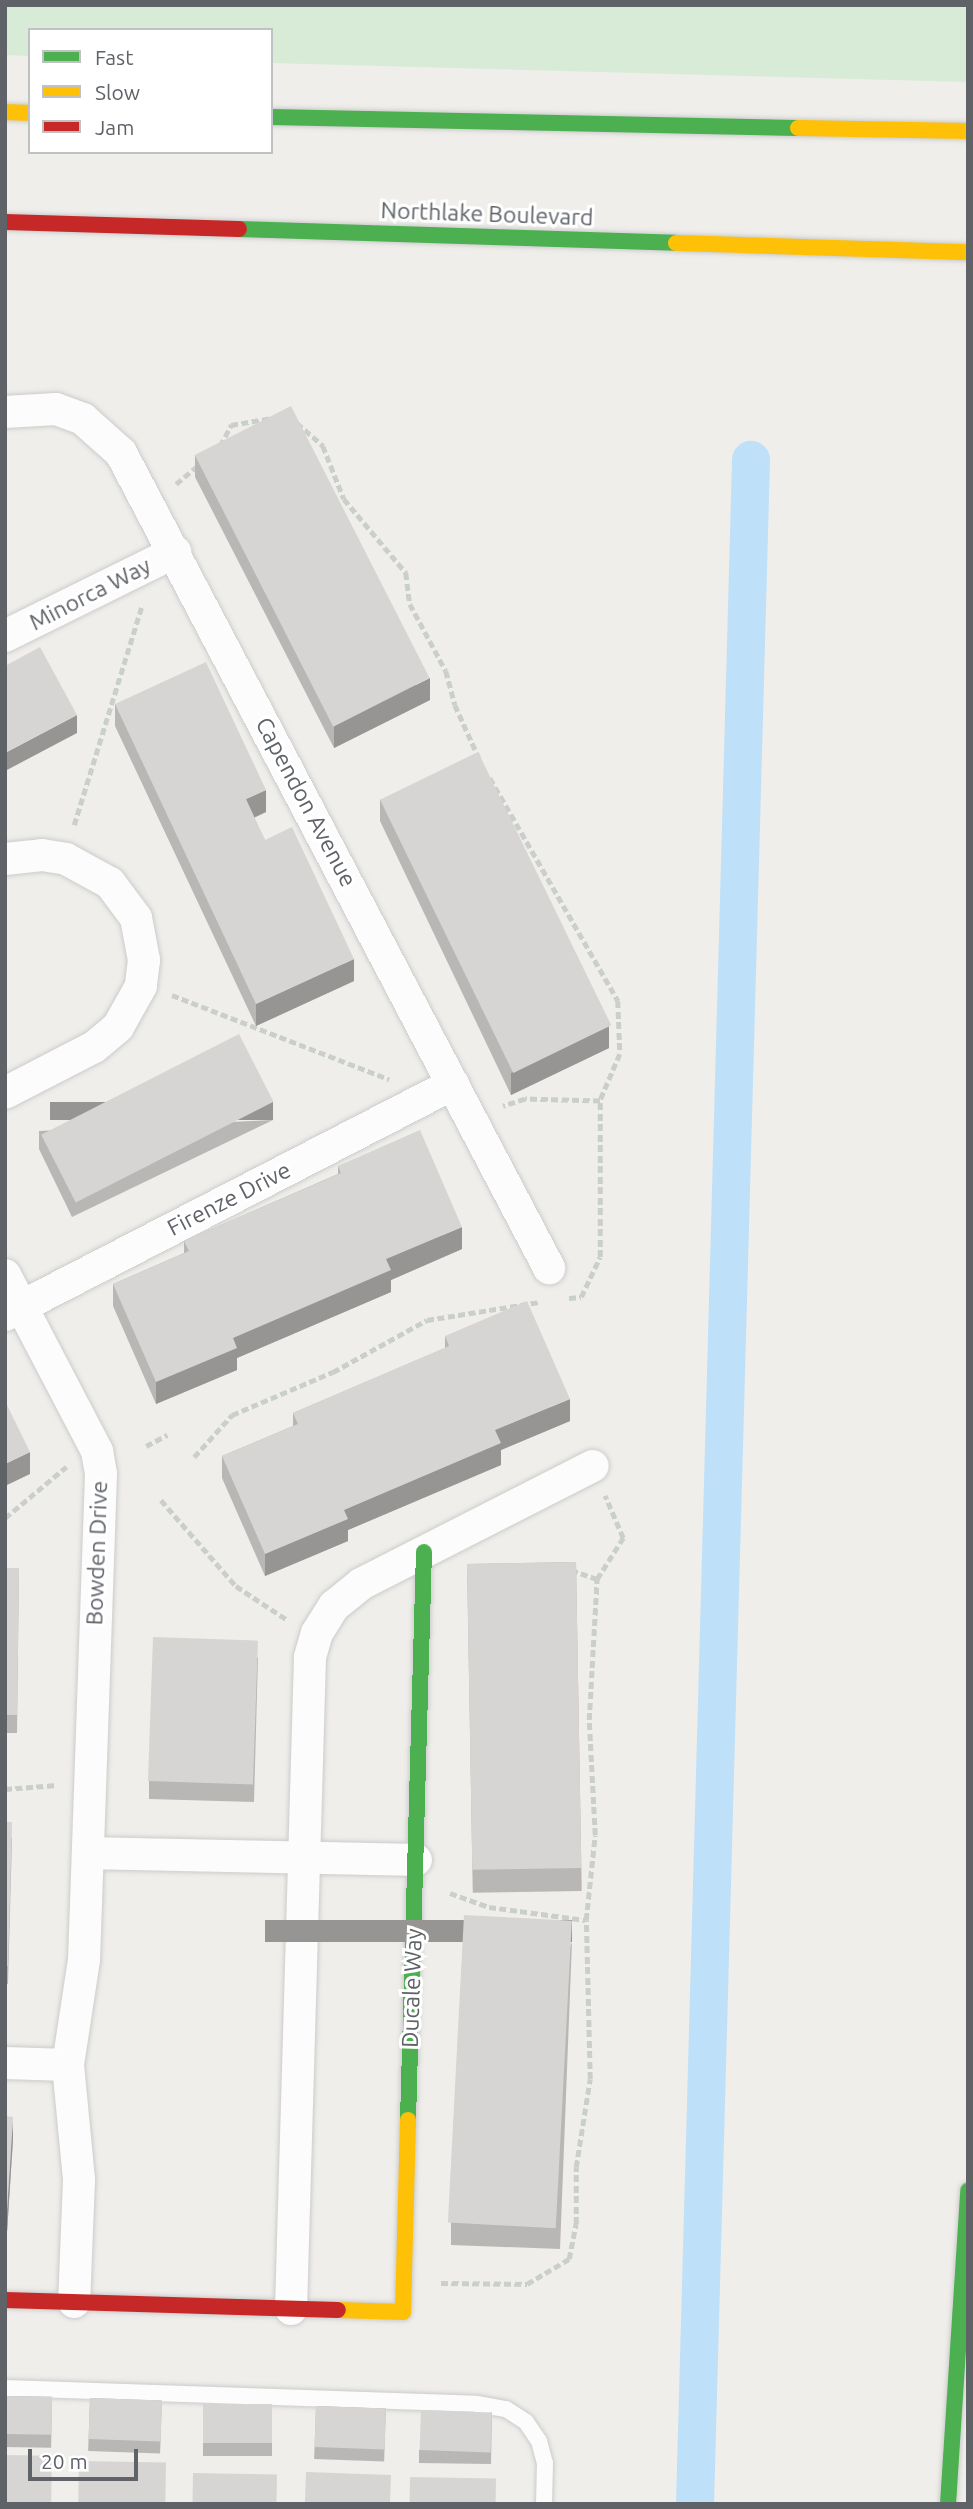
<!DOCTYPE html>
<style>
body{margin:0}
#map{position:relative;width:973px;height:2509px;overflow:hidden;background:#efeeea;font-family:Ubuntu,sans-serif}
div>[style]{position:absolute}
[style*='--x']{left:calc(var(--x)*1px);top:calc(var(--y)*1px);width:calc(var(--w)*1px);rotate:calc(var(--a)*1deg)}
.green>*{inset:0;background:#d8ebd6}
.canal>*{height:38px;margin:-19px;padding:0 19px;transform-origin:19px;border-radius:19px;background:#bfe0f9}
.path>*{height:4.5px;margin-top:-2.25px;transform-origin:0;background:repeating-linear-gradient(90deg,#cacfcc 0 7px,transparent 0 10.5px)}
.roads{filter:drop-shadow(0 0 2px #cbcccc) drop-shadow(0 0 2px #cbcccc)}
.lane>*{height:16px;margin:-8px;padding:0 8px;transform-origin:8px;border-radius:8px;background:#fdfcfc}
.street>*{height:32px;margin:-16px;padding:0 16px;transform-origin:16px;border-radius:16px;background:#fdfcfc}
.fast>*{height:16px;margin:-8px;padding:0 8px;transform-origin:8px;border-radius:8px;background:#4caf50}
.slow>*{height:16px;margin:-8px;padding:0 8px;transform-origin:8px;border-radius:8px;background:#ffc107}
.jam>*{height:16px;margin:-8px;padding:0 8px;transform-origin:8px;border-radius:8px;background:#c62828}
.wall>*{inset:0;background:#b8b7b5;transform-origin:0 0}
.shaded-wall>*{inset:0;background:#969594;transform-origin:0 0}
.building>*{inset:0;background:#d6d5d3;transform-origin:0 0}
span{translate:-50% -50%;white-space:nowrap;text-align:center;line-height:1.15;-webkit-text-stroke:6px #fff;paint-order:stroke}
.street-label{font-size:23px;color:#5f6368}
.frame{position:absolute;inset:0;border:7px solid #5f6368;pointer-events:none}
.legend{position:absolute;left:28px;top:28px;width:245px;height:126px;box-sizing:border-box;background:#fff;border:2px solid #bfc1c3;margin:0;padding:9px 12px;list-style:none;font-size:21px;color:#5f6368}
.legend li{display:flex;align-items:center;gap:14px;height:35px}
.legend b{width:35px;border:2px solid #bfc1c3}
.scale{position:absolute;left:28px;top:2449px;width:110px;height:32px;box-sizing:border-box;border:4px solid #5f6368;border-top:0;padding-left:9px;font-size:21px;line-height:24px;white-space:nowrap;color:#5f6368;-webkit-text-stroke:5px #fff;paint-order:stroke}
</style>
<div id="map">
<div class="green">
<div style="clip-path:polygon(5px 5px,968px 5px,968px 82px,271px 63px,271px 30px,30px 30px,30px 56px,5px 55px)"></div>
</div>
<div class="canal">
<div style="--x:695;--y:2504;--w:2045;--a:-88.43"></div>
</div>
<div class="path">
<div style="--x:297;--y:423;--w:35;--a:41"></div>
<div style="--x:323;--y:446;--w:57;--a:68.4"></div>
<div style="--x:344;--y:499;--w:97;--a:50"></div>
<div style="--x:406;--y:573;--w:31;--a:83"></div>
<div style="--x:410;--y:604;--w:76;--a:61.8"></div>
<div style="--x:446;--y:671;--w:35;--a:75"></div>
<div style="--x:455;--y:705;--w:58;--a:65.6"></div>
<div style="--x:220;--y:446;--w:24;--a:-62"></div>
<div style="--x:231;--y:425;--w:42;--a:-9.7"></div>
<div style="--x:176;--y:484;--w:30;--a:-40"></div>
<div style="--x:490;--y:778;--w:257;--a:60.1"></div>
<div style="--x:618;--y:1001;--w:53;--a:87.8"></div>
<div style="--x:620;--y:1054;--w:51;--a:113.1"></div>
<div style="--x:600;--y:1101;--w:75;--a:-178.5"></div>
<div style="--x:525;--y:1099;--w:23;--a:162"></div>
<div style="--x:74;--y:825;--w:229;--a:-72.8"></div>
<div style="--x:172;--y:995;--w:233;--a:21.2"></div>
<div style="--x:569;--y:1298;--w:12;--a:-5"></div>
<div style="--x:581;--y:1297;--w:44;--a:-64.6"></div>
<div style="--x:600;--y:1257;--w:156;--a:-90"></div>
<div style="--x:146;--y:1446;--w:24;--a:-28"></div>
<div style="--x:194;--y:1457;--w:57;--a:-47.9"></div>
<div style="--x:232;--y:1415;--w:110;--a:-23.1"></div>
<div style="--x:333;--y:1372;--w:107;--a:-29"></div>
<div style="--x:427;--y:1320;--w:113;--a:-9.1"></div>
<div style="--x:161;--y:1500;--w:114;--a:48.9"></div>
<div style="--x:236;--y:1586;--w:60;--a:33.4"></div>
<div style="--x:5;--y:1518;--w:80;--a:-39.9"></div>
<div style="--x:571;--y:1570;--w:28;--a:19"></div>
<div style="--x:5;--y:1789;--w:52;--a:-4.4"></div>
<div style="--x:450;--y:1893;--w:41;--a:19.7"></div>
<div style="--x:489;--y:1907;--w:97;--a:7.7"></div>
<div style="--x:441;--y:2283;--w:86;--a:0.7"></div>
<div style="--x:527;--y:2284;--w:49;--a:-30.8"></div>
<div style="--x:569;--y:2259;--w:36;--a:-79"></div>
<div style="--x:576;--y:2224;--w:57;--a:-90"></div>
<div style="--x:576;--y:2167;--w:89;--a:-81"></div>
<div style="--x:590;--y:2079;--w:159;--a:-91.4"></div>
<div style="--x:586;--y:1920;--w:85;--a:-84"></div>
<div style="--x:595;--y:1835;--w:115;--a:-93"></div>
<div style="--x:589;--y:1720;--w:141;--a:-86.8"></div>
<div style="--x:597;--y:1579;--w:49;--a:-57.6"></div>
<div style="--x:623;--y:1538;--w:46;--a:-113.2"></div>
</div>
<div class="roads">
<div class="lane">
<div style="--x:5;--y:2388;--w:472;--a:1.9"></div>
<div style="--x:477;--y:2404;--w:29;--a:10"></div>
<div style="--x:506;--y:2409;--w:24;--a:33"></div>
<div style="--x:526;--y:2422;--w:23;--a:56"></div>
<div style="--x:539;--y:2441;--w:23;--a:75"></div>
<div style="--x:545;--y:2463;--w:41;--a:91.4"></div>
</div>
<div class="street">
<div style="--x:5;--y:412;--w:51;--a:-3.4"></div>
<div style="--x:56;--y:409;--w:29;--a:20"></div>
<div style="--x:83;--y:419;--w:51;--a:41.8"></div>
<div style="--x:121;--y:453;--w:921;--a:62.29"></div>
<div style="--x:5;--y:636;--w:190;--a:-26.3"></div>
<div style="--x:5;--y:859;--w:37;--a:-6"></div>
<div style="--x:42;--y:855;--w:24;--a:9"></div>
<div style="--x:66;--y:859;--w:50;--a:28.6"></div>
<div style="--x:110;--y:883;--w:44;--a:53.4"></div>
<div style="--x:136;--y:918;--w:43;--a:79.2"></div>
<div style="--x:144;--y:960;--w:26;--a:97"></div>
<div style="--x:141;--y:986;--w:47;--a:119.3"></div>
<div style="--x:118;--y:1027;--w:31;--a:140"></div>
<div style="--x:94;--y:1047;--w:100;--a:152.7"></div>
<div style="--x:5;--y:1275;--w:199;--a:62.4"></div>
<div style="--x:97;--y:1451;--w:23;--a:80"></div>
<div style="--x:101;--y:1474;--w:486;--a:92"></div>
<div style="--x:84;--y:1960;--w:106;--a:98.7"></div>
<div style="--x:68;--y:2065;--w:116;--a:84.5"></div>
<div style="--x:79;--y:2180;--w:122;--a:92.3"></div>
<div style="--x:5;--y:1315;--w:504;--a:-27.28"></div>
<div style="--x:88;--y:1853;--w:328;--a:1.2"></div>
<div style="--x:5;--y:2063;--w:63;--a:1.8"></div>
<div style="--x:291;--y:2309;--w:652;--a:-88.33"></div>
<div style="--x:310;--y:1657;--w:25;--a:-74"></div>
<div style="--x:317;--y:1633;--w:32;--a:-58"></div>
<div style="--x:334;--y:1606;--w:35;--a:-39"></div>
<div style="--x:361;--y:1584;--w:260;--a:-27"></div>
</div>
<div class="fast">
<div style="--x:271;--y:117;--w:527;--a:1.2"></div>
<div style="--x:239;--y:229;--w:437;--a:1.8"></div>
<div style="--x:408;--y:2120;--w:568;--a:-88.39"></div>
<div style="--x:948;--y:2504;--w:314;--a:-86.3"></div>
</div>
<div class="slow">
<div style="--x:5;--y:112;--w:25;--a:2"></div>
<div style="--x:798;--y:128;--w:170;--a:1"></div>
<div style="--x:676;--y:243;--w:292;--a:1.8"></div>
<div style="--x:338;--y:2310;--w:65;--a:1.8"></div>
<div style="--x:403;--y:2312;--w:192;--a:-88.5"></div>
</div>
<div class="jam">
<div style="--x:5;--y:222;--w:234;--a:1.7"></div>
<div style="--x:5;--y:2300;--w:333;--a:1.7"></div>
</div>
</div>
<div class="wall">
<div style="clip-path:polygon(195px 455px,430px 700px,334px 748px,195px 477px)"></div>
<div style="clip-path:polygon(115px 704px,266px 812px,254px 818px,265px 840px,354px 981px,256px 1026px,115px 726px)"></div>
<div style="clip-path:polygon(380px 799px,609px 1048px,511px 1095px,380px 821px)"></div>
<div style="clip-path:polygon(273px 1120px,72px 1217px,39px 1149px,39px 1131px)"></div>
<div style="clip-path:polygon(338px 1166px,462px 1249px,391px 1280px,391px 1292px,237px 1358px,237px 1370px,156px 1404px,113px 1306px,113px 1284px,184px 1253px,184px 1241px,338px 1174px)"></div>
<div style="clip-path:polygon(445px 1336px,570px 1421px,501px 1450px,501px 1465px,348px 1530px,348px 1541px,265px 1576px,222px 1478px,222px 1456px,293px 1426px,293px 1413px,445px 1348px)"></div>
<div style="left:576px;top:1562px;width:329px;height:109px;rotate:89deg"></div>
<div style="clip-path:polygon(5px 1568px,19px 1568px,17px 1733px,5px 1733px)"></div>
<div style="clip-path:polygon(258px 1657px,254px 1802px,149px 1799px,149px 1781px)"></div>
<div style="clip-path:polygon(5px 1822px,12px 1839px,8px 1984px,5px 1984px)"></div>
<div style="clip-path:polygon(572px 1942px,560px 2249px,451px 2245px,451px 2223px)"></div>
<div style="clip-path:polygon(5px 2116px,13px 2139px,6px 2248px,5px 2248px)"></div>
<div style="left:5px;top:2396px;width:47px;height:51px;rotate:1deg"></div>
<div style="left:90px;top:2398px;width:72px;height:53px;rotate:2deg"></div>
<div style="left:203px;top:2404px;width:69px;height:52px"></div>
<div style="left:316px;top:2406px;width:70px;height:53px;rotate:2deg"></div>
<div style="clip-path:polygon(492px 2412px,491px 2464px,419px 2463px,419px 2450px)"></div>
</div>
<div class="shaded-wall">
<div style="clip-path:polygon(430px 678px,430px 700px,334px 748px,334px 726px)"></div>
<div style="clip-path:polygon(77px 715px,77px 733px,5px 771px,5px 753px)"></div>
<div style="clip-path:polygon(266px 790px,266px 812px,246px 821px,246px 799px)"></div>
<div style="clip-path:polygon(354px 959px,354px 981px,256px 1026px,256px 1004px)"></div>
<div style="clip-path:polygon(609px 1026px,609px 1048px,511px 1095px,511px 1073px)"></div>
<div style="left:273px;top:1102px;width:18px;height:223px;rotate:90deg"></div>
<div style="clip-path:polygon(462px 1227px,462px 1249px,391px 1280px,391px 1292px,237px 1358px,237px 1370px,156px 1404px,156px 1382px,233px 1338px,386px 1259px)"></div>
<div style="clip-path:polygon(570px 1399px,570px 1421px,501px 1450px,501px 1465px,348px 1530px,348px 1541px,265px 1576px,265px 1554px,344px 1510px,495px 1430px)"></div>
<div style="clip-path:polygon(30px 1452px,30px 1474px,5px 1486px,5px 1464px)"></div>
<div style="left:572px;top:1920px;width:22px;height:307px;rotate:90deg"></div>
<div style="clip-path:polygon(13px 2117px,13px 2139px,6px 2248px,6px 2226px)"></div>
</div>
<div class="building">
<div style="left:291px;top:406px;width:305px;height:108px;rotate:63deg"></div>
<div style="clip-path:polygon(40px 647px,77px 715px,5px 753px,5px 666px)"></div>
<div style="clip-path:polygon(206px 662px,266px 790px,246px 799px,265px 840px,292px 827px,354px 959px,256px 1004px,115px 704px)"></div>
<div style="left:478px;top:752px;width:304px;height:109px;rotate:64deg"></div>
<div style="left:239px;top:1034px;width:76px;height:222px;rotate:63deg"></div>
<div style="clip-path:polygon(420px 1130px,462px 1227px,386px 1259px,391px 1270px,233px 1338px,237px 1348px,156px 1382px,113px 1284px,189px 1251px,184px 1241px,341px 1173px,338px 1166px)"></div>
<div style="clip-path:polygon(527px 1301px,570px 1399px,495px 1430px,501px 1443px,344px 1510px,348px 1519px,265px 1554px,222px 1456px,298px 1424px,293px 1413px,449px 1346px,445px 1336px)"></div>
<div style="clip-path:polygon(5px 1401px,30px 1452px,5px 1464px)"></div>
<div style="left:576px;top:1562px;width:306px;height:109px;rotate:89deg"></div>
<div style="clip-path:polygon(5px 1568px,19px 1568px,17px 1715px,5px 1715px)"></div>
<div style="left:153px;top:1637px;width:105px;height:144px;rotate:2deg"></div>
<div style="clip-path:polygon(5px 1822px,12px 1822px,8px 1966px,5px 1966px)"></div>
<div style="left:464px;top:1915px;width:108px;height:308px;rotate:3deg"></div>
<div style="clip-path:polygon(5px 2116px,13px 2117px,6px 2226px,5px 2226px)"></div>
<div style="left:5px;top:2396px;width:47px;height:38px;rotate:1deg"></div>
<div style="left:90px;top:2398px;width:72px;height:41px;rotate:2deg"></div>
<div style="left:203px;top:2404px;width:69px;height:39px"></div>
<div style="left:316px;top:2406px;width:70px;height:41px;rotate:2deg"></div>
<div style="left:421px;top:2410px;width:71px;height:40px;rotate:2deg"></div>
<div style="left:5px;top:2455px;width:47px;height:49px;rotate:1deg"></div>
<div style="left:79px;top:2461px;width:87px;height:43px;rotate:1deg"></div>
<div style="left:306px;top:2472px;width:85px;height:32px;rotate:2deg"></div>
<div style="left:193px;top:2473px;width:84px;height:31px;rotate:1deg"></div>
<div style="left:410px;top:2477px;width:86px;height:27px;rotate:1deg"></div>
</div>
<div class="street-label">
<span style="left:487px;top:214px;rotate:2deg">Northlake Boulevard</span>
<span style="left:90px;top:594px;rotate:-27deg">Minorca Way</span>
<span style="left:306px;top:802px;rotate:62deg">Capendon Avenue</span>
<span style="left:229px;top:1199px;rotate:-27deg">Firenze Drive</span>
<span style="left:97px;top:1553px;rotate:-88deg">Bowden Drive</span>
<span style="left:412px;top:1988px;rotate:-88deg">Ducale Way</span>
</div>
<div class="frame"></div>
<ul class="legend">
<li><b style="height:9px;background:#4caf50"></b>Fast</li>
<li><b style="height:9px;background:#ffc107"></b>Slow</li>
<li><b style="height:9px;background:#c62828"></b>Jam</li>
</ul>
<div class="scale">20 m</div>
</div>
